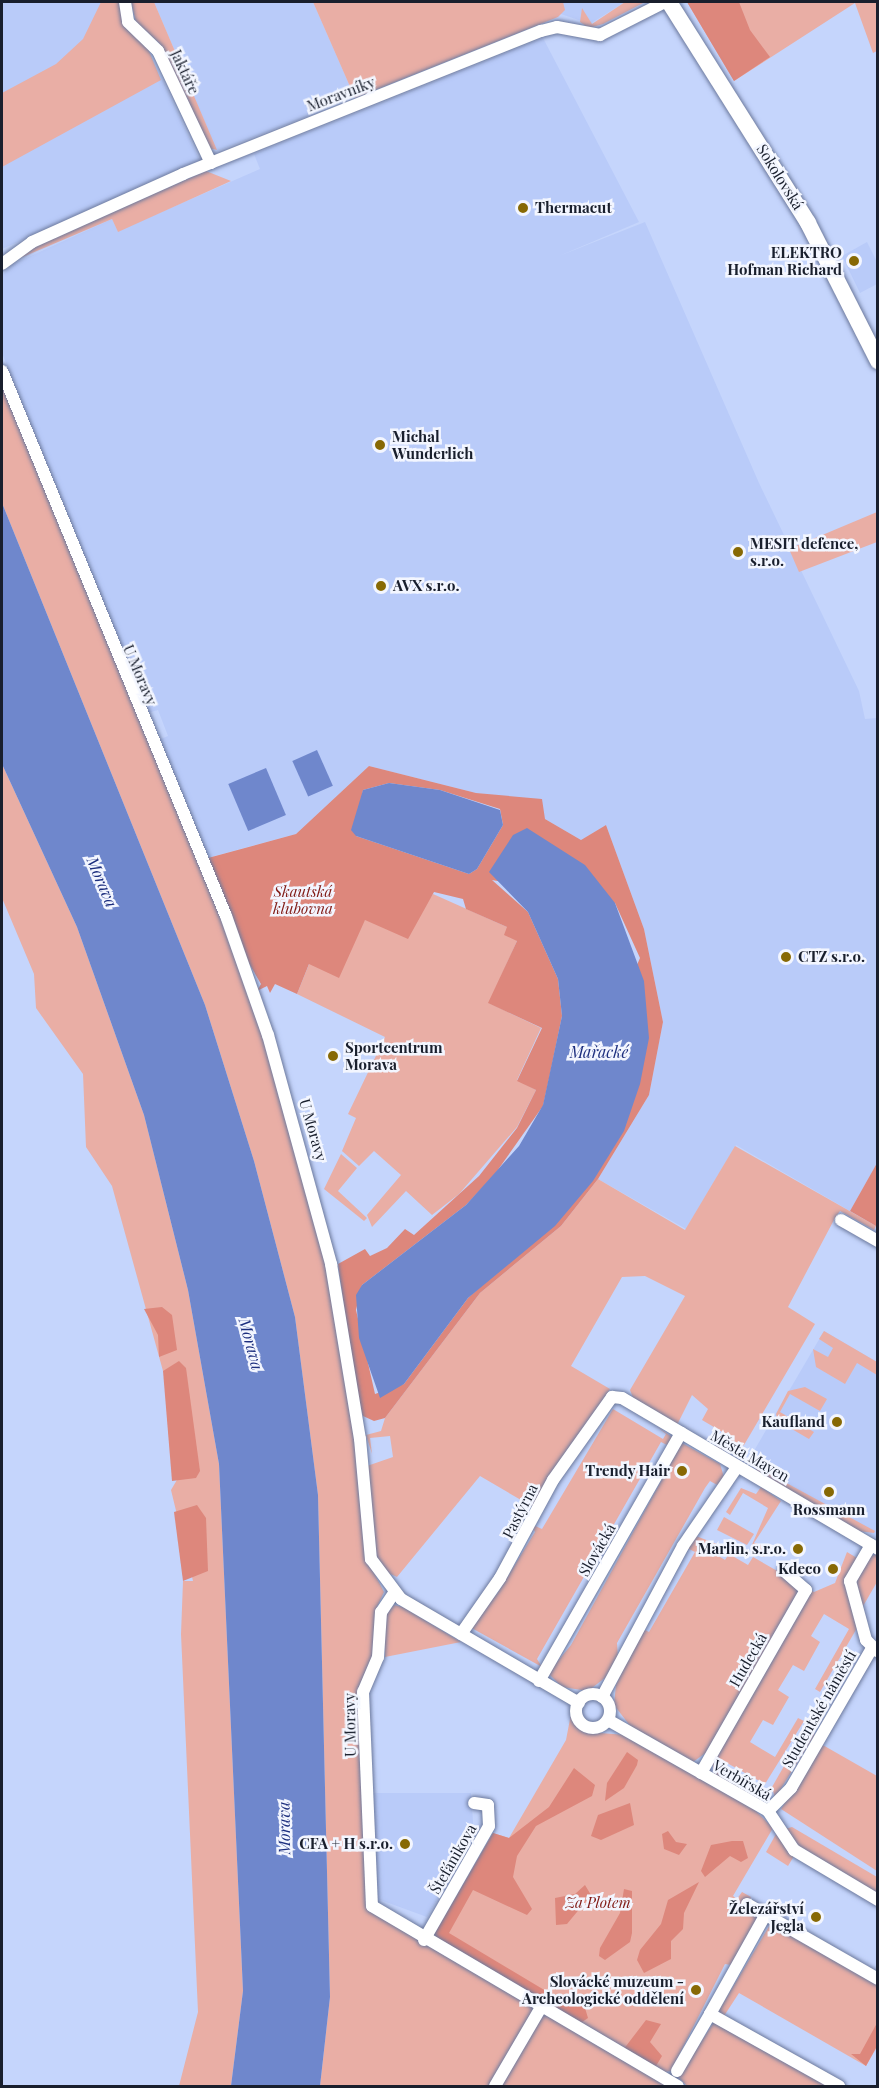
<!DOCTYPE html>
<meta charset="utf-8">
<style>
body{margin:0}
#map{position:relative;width:879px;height:2088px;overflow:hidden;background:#c5d5fc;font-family:"Playfair Display",serif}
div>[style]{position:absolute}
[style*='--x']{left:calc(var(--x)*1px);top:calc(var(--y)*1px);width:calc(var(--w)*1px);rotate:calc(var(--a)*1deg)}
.built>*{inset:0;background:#b9cbf9}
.green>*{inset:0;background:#e9aea5}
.forest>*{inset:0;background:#dd877c}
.water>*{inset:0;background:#6f87cc;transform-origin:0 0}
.roads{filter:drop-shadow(0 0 2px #6c799d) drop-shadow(0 0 2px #6c799d)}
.street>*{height:12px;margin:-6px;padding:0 6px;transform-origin:6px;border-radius:6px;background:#fff}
.street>.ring{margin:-6px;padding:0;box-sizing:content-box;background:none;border:12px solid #fff;border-radius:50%}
.secondary>*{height:16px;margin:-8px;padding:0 8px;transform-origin:8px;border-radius:8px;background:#fff}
.dots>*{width:16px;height:16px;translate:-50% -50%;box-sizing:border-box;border:3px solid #f3f6ff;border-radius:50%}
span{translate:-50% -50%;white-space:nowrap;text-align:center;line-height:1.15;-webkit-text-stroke:5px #f3f6ff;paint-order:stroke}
.street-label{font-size:15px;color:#191f2d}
.poi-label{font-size:15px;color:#191f2d;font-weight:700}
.left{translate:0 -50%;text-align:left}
.right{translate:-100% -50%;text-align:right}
.park-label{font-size:15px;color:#801a15;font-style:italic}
.water-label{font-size:16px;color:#1c2e7e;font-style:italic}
.frame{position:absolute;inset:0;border:3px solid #191f2d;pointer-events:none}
</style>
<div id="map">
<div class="built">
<div style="clip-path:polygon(2px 2px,119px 2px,124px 24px,146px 44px,200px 161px,2px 249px)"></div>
<div style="clip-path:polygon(154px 2px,313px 2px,355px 98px,217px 151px)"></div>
<div style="clip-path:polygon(561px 2px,625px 2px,590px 24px,561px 14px)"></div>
<div style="clip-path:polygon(543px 38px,639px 222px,559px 256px,645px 222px,759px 483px,859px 691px,865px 719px,877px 718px,877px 1163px,850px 1211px,736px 1145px,686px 1229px,598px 1179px,649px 1095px,663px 1022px,644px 929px,606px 825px,581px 840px,545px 819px,539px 801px,476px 793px,369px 766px,296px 834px,207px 858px,158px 740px,168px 736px,158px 710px,148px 713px,2px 353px,2px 275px,13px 264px,112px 219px,118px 231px,260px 169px,254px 154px)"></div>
<div style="clip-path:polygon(867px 242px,877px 262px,877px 284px,860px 293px,842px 256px)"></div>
<div style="clip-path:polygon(824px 1331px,877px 1362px,877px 1538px,748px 1461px)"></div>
<div style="clip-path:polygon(370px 1793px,471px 1793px,474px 1836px,427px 1917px,375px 1898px)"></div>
</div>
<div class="green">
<div style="clip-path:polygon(101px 2px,119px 2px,124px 24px,146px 44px,161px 80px,2px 167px,2px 93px,56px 64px,83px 39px)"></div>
<div style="clip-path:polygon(131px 2px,154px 2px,217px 150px,209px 148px,159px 43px,136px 22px)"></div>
<div style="clip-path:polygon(313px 2px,563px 2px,565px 10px,558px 17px,355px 98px)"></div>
<div style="clip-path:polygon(625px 2px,645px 2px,603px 24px,589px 28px,580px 22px,582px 8px,592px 24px)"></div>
<div style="clip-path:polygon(687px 2px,877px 2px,877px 51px,873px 53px,855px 3px,734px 81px)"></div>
<div style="clip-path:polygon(206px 171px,231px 181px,118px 232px,112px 219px,11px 262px,52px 237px)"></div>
<div style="clip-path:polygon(2px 378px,229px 933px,286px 1101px,341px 1326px,371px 1567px,384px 1592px,377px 1607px,374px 1652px,361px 1684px,369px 1910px,667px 2086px,320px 2086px,330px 1997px,318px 1495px,295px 1317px,254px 1161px,205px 1005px,2px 503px)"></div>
<div style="clip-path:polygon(877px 512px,877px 542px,799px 572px,789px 549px)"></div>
<div style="clip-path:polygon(2px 764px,77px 927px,144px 1115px,188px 1290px,219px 1464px,243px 1991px,231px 2086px,179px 2086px,198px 2012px,181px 1634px,183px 1581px,193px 1581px,171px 1490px,188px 1461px,174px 1374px,163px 1371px,112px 1186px,86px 1147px,83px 1074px,36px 1008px,34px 974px,2px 898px)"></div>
<div style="clip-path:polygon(433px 894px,507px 927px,517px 941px,489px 1003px,541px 1028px,517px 1080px,536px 1090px,517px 1127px,459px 1194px,432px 1215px,406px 1191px,372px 1227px,367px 1215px,401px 1175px,374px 1151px,359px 1166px,342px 1151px,356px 1118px,348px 1114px,385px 1037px,297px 994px,314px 952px,365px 920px,418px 915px)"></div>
<div style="clip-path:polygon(735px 1146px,876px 1226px,874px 1230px,840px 1211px,835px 1218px,788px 1307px,815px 1324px,744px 1445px,728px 1452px,716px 1447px,724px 1433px,702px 1420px,708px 1409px,692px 1395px,677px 1425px,634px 1400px,630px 1390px,685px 1296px,645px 1276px,622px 1277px,571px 1366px,610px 1389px,533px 1507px,480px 1476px,397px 1577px,384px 1571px,372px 1547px,367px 1466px,393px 1457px,390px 1436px,370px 1438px,372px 1454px,366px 1435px,381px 1431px,385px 1418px,480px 1293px,561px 1226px,598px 1179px,685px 1230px)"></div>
<div style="clip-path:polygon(341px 1154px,357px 1168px,338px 1191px,367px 1218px,364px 1221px,324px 1189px)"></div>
<div style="clip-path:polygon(824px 1331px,877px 1362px,877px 1375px,857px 1363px,845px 1384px,816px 1367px,813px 1349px,828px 1357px,833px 1348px,819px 1339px)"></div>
<div style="clip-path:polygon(805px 1387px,827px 1399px,820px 1411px,790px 1394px,780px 1412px,814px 1432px,809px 1439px,778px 1421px,776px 1414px,788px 1391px)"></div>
<div style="clip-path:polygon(613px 1409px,663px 1439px,666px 1434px,656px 1426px,672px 1437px,669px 1446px,661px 1442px,537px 1659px,542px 1667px,468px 1626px,497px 1594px,535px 1532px,531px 1524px,542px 1529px)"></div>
<div style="clip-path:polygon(682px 1443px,720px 1464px,724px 1477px,719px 1486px,710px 1481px,705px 1488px,617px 1643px,618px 1658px,610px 1674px,588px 1691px,562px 1687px,548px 1673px,571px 1645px)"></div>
<div style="clip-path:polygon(755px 1466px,875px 1531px,874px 1533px,858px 1531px,757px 1473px)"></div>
<div style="clip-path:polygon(761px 1487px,781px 1501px,754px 1543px,770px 1547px,764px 1557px,751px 1547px,768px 1508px,743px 1493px,730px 1515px,726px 1512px,741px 1488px,756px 1494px)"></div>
<div style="clip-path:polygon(724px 1517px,754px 1534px,747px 1545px,717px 1530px)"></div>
<div style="clip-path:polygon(696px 1536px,717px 1544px,717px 1555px,725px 1560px,729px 1554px,748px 1565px,753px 1557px,814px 1592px,835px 1583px,847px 1552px,857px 1558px,848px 1574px,857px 1628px,820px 1692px,815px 1689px,849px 1629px,824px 1614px,811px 1636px,820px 1642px,804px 1671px,793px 1665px,778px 1690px,789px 1697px,773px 1725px,763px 1720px,750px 1742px,775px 1757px,798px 1718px,804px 1721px,765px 1784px,707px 1752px,693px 1762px,631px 1727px,614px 1705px,616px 1685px,641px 1628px,649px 1632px,695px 1552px,687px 1548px)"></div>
<div style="clip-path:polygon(877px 1554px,877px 1582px,862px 1608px,855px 1582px,868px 1557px)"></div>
<div style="clip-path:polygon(394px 1605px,403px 1607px,461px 1642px,385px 1657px,385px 1616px)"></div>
<div style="clip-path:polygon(818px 1707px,814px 1736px,775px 1798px,772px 1787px)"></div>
<div style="clip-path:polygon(571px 1714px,588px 1732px,626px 1735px,755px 1810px,773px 1828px,733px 1896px,737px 1899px,742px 1892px,751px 1897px,746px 1907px,758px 1917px,731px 1965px,725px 1964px,671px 2071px,665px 2072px,432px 1938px,493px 1833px,509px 1838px,566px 1740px)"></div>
<div style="clip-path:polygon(821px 1744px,877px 1776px,877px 1871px,781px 1809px)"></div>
<div style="clip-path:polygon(712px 1761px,765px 1792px,770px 1800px,759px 1800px,714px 1774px)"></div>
<div style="clip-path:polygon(792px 1827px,877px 1877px,877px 1893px,800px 1848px,785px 1829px)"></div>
<div style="clip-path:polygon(776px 1834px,794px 1856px,788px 1866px,766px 1852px)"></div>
<div style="clip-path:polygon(771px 1923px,877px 1982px,877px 2047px,866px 2066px,739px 1993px,724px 2016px,718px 2012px)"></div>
<div style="clip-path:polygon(714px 2022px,829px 2086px,687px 2086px,678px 2077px)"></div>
</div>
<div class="forest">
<div style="clip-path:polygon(687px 2px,739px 2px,750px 30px,770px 57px,734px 81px)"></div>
<div style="clip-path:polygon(evenodd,369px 766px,476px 793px,542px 799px,545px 819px,581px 840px,606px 825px,644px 929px,663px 1022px,649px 1095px,598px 1179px,561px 1226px,480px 1293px,385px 1418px,374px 1421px,363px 1416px,356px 1392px,338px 1264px,365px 1249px,370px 1256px,387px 1248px,405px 1229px,414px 1235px,479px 1176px,517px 1128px,536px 1090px,517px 1081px,542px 1028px,488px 1003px,517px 941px,504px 935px,507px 927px,466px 909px,463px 899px,434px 892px,408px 939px,365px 920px,339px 978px,309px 964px,297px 994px,275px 984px,270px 993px,267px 986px,257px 991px,261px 984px,239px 946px,208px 858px,296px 834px,369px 766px,389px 783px,440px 790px,500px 809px,503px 825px,477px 869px,469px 874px,356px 836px,363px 790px,389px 783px,369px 766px,492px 880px,615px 903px,640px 958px,509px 1261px,468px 1298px,404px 1384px,375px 1394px,356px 1310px,362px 1285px,466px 1205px,495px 1174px,543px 1106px,550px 1074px,562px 1016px,558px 979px,528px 912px,492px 880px)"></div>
<div style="clip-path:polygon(877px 1163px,878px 1223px,876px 1226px,850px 1211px)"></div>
<div style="clip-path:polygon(162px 1307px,172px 1315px,177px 1350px,159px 1357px,158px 1335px,144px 1309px)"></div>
<div style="clip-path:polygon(179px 1361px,186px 1368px,200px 1471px,196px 1478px,172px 1481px,163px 1371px)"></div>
<div style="clip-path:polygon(197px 1505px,206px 1518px,208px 1571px,183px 1581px,174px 1512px)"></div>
<div style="clip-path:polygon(627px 1752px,638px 1760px,637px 1765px,624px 1788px,605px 1801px,607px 1783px)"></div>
<div style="clip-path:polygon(574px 1768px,595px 1785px,592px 1796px,536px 1826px,517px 1856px,513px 1877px,532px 1909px,527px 1915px,473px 1890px,449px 1933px,551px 1994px,582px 1998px,588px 2018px,579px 2024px,432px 1938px,493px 1833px,509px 1838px,549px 1807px)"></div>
<div style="clip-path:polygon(630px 1803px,634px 1825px,601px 1840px,591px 1836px,598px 1815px)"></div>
<div style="clip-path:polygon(668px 1831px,676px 1842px,687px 1844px,679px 1855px,664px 1849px,662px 1834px)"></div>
<div style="clip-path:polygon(732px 1841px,743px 1841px,748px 1858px,741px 1862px,730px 1856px,705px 1877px,701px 1871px,711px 1845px)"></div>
<div style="clip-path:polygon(699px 1882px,684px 1913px,683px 1929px,671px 1941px,671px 1959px,644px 1973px,637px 1960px,640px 1950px,661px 1924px,668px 1900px)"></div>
<div style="clip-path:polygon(585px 1885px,591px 1895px,567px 1924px,556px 1925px,555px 1898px,575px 1894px)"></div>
<div style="clip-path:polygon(624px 1889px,632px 1891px,632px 1933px,630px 1942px,605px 1960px,599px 1956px,600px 1948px,620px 1913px)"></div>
<div style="clip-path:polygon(646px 2020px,661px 2024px,650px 2042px,662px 2056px,656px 2066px,623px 2050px)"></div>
<div style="clip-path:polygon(877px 2023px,877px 2046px,866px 2066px,851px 2054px,860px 2054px)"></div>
</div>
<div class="water">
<div style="clip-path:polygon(2px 503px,205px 1005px,254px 1161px,295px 1317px,318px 1495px,330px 1997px,320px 2086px,231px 2086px,243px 1991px,219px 1464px,188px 1290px,144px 1115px,77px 927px,2px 764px)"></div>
<div style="left:317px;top:750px;width:39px;height:27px;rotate:66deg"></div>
<div style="left:266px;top:768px;width:51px;height:41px;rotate:67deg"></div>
<div style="clip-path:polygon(389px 783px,440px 790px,500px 810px,503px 825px,477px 869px,469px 874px,356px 836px,351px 830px,363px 790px)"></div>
<div style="clip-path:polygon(527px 828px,585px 865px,615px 903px,644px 981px,649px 1038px,640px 1084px,624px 1131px,593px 1181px,555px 1226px,468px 1298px,404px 1384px,380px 1398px,359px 1338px,356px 1295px,362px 1285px,466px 1205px,519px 1146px,543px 1105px,562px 1016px,558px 979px,528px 912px,489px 872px,513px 835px)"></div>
</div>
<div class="roads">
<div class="street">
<div style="--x:125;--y:2;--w:20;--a:81"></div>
<div style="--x:128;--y:22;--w:42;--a:44"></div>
<div style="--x:158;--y:51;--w:124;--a:64.7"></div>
<div style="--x:2;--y:264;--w:37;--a:-36"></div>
<div style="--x:32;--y:242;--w:166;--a:-24.2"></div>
<div style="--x:183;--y:174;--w:386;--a:-21.8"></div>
<div style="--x:541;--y:31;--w:16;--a:-14"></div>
<div style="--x:557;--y:27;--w:44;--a:10.5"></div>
<div style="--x:600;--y:35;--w:73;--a:-26.9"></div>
<div style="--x:2;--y:371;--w:589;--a:67.66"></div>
<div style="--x:226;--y:916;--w:126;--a:70.6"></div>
<div style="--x:268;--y:1035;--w:238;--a:74.6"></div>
<div style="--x:331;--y:1264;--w:177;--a:80.6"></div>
<div style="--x:360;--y:1439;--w:121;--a:84.8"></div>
<div style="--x:371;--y:1559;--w:50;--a:53.1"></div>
<div style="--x:401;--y:1599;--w:206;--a:30.3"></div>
<div style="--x:841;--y:1220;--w:43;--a:29.6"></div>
<div style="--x:871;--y:1545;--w:42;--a:120.3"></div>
<div style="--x:850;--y:1581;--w:61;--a:74.8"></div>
<div style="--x:866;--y:1640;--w:16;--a:45"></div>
<div style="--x:394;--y:1593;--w:23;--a:124"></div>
<div style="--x:381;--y:1612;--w:45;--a:93.8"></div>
<div style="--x:378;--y:1657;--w:38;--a:113"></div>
<div style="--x:363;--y:1692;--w:214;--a:87.6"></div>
<div style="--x:372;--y:1906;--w:355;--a:30.5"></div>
<div style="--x:461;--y:1634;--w:68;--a:-55.1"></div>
<div style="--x:500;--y:1578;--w:111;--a:-61.6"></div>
<div style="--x:553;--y:1480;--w:102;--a:-54.6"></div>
<div style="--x:612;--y:1397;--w:10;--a:6"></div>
<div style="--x:622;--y:1398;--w:297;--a:30.5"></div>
<div style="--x:539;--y:1681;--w:286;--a:-60.2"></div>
<div class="ring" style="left:576px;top:1694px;width:22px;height:22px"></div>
<div style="--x:602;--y:1697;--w:171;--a:-61.8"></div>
<div style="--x:683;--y:1546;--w:96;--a:-55.6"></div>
<div style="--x:608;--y:1720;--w:184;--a:29.6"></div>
<div style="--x:768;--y:1811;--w:47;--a:56.3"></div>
<div style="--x:794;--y:1850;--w:98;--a:30.8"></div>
<div style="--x:701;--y:1773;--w:211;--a:-60.2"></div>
<div style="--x:806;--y:1590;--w:29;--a:-139"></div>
<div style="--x:768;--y:1811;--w:33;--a:-45"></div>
<div style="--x:791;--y:1788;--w:162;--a:-59.9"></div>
<div style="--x:747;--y:1904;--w:151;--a:29.8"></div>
<div style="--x:424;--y:1940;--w:131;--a:-60.3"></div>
<div style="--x:489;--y:1826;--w:21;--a:-93"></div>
<div style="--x:488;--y:1805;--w:14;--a:-172"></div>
<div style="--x:710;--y:2014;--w:115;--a:-60.8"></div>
<div style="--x:677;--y:2071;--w:66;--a:-59.9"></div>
<div style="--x:710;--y:2014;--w:148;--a:29.2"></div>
<div style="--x:495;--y:2086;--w:89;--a:-59.7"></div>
</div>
<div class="secondary">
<div style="--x:669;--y:2;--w:261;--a:57.8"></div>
<div style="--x:808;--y:223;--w:155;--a:63.1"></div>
</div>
</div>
<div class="dots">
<div style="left:523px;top:208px;background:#876905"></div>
<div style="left:854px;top:261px;background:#876905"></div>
<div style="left:380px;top:445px;background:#876905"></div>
<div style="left:738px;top:552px;background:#876905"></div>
<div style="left:381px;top:586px;background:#876905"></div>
<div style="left:786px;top:957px;background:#876905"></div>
<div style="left:333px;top:1056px;background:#876905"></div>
<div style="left:837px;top:1422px;background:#876905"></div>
<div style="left:682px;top:1471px;background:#876905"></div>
<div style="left:829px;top:1492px;background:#876905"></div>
<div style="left:798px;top:1549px;background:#876905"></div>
<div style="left:833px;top:1569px;background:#876905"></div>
<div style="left:405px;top:1844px;background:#876905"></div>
<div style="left:816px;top:1917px;background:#876905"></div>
<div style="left:696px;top:1990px;background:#876905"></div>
</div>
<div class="street-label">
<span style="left:185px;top:72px;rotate:65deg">Jaktáře</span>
<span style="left:341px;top:94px;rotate:-21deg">Moravníky</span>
<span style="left:780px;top:177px;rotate:58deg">Sokolovská</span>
<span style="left:140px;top:675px;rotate:67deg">U Moravy</span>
<span style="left:313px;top:1130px;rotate:74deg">U Moravy</span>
<span style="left:750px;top:1456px;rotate:30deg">Města Mayen</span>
<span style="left:520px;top:1511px;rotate:-63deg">Pastýrna</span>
<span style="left:597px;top:1550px;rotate:-60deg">Slovácká</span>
<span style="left:748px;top:1660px;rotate:-60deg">Hudecká</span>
<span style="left:819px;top:1709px;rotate:-60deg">Studentské náměstí</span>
<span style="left:350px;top:1725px;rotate:-91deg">U Moravy</span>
<span style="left:742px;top:1780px;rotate:30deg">Verbířská</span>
<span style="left:453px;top:1859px;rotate:-60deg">Štefánikova</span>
</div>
<div class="poi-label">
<span class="left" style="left:535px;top:208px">Thermacut</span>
<span class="right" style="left:842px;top:261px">ELEKTRO<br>Hofman Richard</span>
<span class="left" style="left:392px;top:445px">Michal<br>Wunderlich</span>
<span class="left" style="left:750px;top:552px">MESIT defence,<br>s.r.o.</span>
<span class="left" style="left:393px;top:586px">AVX s.r.o.</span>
<span class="left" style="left:798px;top:957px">CTZ s.r.o.</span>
<span class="left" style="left:345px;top:1056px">Sportcentrum<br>Morava</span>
<span class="right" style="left:825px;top:1422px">Kaufland</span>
<span class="right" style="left:670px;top:1471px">Trendy Hair</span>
<span style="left:829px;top:1510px">Rossmann</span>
<span class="right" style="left:786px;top:1549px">Marlin, s.r.o.</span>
<span class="right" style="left:821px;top:1569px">Kdeco</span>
<span class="right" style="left:393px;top:1844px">CFA + H s.r.o.</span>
<span class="right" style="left:804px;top:1917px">Železářství<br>Jegla</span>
<span class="right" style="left:684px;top:1990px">Slovácké muzeum -<br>Archeologické oddělení</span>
</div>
<div class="park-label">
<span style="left:303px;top:900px">Skautská<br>klubovna</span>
<span style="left:598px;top:1903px">Za Plotem</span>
</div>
<div class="water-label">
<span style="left:102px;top:882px;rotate:67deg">Morava</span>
<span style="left:599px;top:1052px">Mařacké</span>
<span style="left:251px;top:1344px;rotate:75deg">Morava</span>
<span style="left:284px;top:1828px;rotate:-91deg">Morava</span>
</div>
<div class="frame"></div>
</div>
